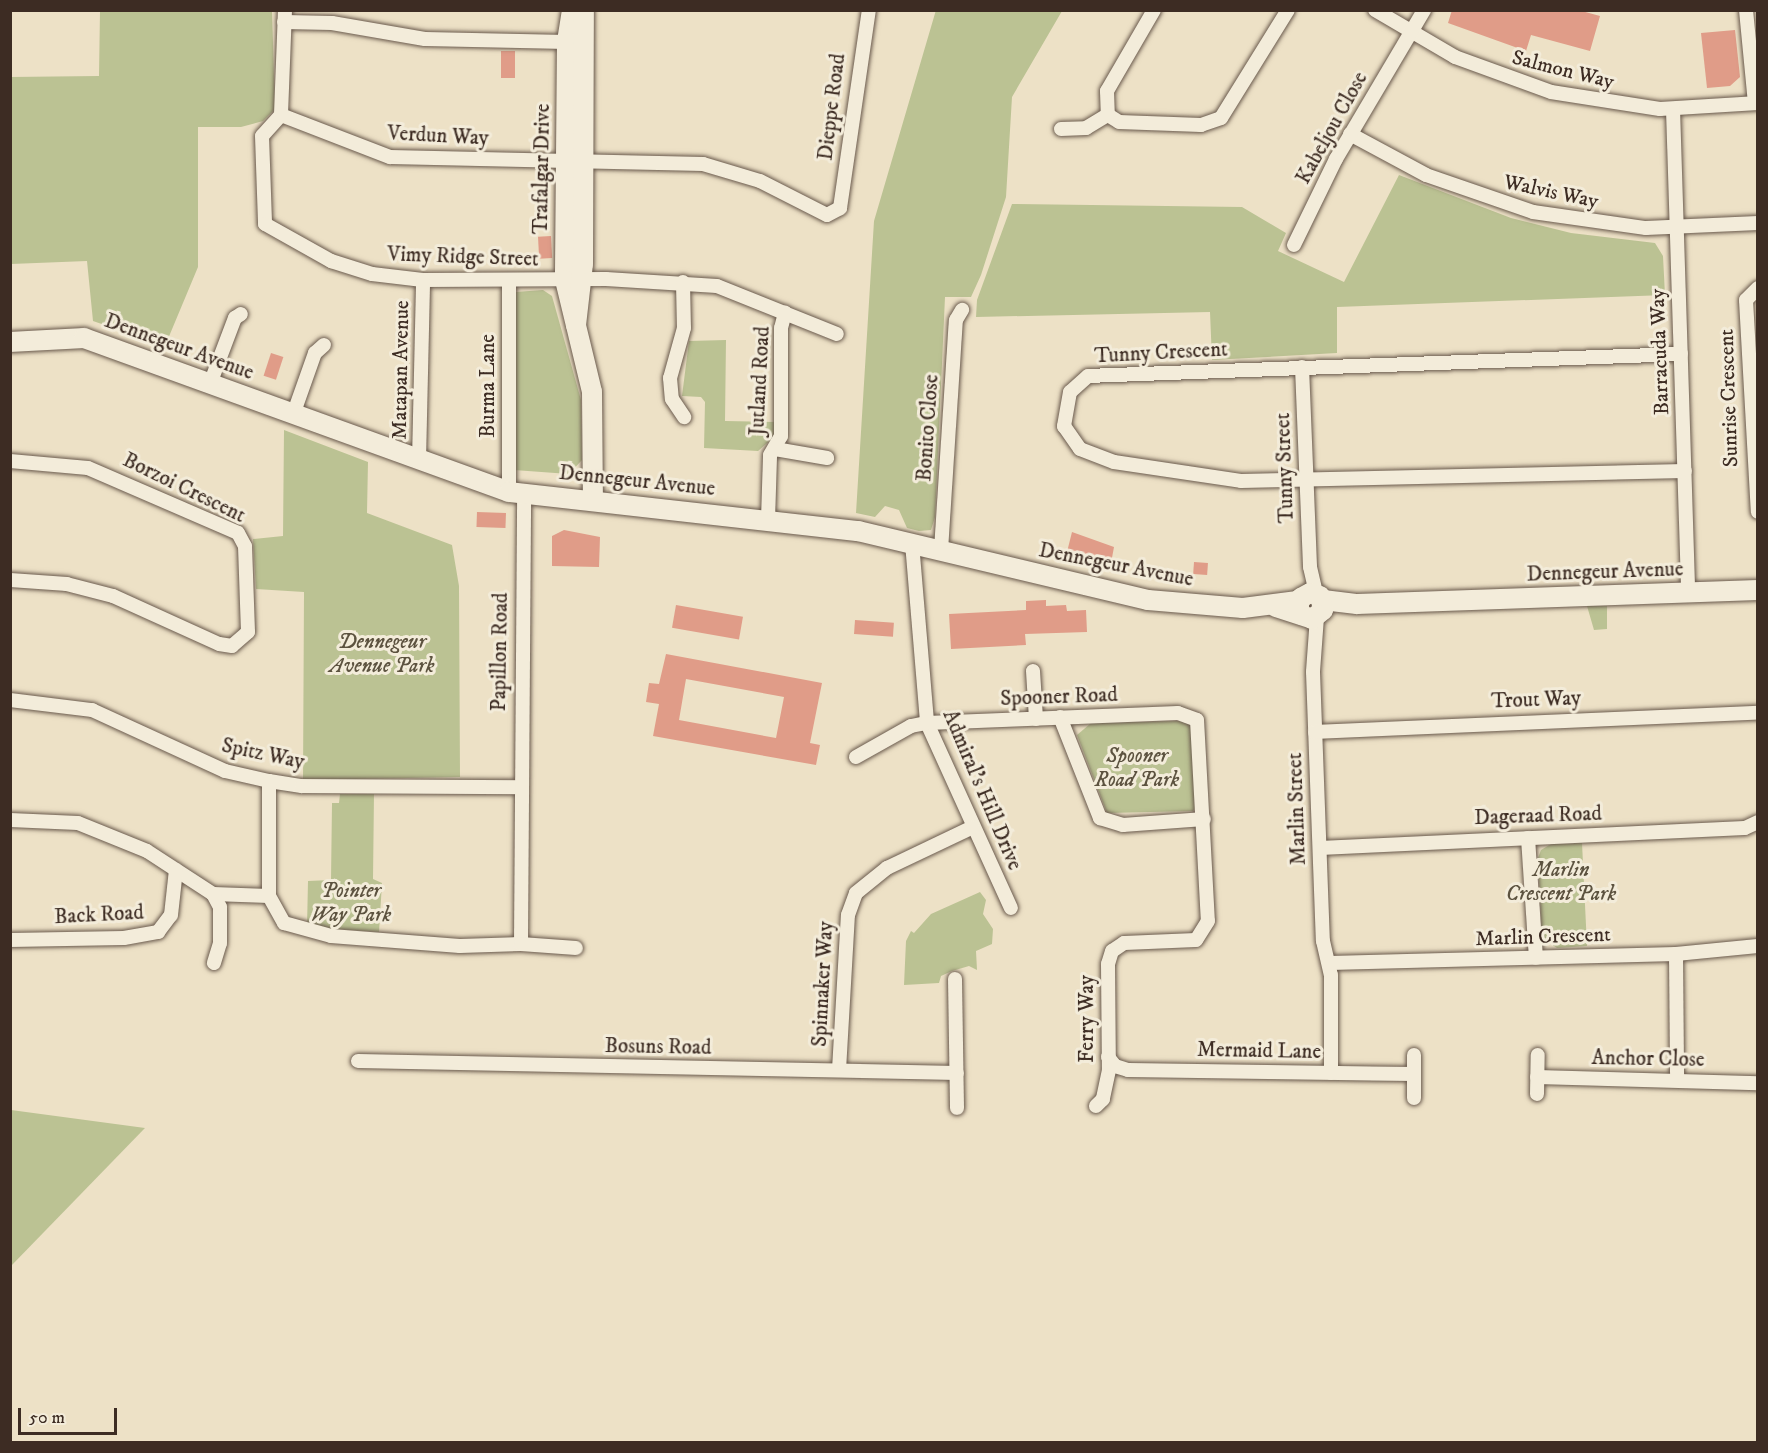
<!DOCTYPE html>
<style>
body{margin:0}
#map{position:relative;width:1768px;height:1453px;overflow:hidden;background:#ede1c6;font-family:"IM FELL DW Pica",serif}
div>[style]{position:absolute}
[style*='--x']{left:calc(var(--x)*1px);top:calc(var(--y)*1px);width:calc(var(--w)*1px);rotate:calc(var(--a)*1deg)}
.green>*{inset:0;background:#bbc293}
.building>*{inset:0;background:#e09c88;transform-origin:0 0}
.roads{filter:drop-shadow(0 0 2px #69594c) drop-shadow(0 0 2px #69594c)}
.street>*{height:14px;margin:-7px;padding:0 7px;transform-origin:7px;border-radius:7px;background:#f3ecda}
.secondary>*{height:20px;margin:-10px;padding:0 10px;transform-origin:10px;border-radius:10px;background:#f3ecda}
span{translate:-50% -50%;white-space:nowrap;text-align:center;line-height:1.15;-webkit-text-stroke:6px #f3ecda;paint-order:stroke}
.street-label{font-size:21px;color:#3d2c23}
.park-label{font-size:21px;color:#5c523f;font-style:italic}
.frame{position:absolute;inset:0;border:12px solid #3d2c23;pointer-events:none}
.scale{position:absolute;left:18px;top:1408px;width:99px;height:27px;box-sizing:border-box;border:3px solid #3d2c23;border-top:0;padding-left:8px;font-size:18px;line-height:21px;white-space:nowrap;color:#3d2c23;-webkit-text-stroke:4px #f3ecda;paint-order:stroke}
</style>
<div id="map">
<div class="green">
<div style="clip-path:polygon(936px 10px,1062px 11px,1012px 97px,1006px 197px,981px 275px,971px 297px,945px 297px,935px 517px,931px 530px,919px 531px,907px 528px,899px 510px,885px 506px,875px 517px,856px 513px,874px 221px)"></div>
<div style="clip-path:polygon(100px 11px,272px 11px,275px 109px,263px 121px,241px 127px,198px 127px,198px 267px,165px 346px,93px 321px,87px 261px,11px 264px,10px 77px,99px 76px)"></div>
<div style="clip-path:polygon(1399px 175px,1511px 218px,1571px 233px,1655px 243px,1663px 256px,1665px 295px,1337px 307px,1337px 353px,1212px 360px,1210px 312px,976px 317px,977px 300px,1012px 204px,1242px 207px,1286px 233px,1278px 251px,1344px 282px)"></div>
<div style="clip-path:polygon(543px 290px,552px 296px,581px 400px,582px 460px,569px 474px,514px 470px,516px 292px)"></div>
<div style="clip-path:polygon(726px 340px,725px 421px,776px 422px,774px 437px,758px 451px,704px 448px,705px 402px,701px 397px,682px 396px,689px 341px)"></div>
<div style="clip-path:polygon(284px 430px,368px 462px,367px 513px,452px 545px,459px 586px,460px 777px,303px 780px,304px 592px,256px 589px,253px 539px,283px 536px)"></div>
<div style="clip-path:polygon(1587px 606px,1607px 606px,1607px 629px,1594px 630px)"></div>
<div style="clip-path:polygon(1179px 721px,1192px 725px,1196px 806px,1193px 811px,1107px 813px,1077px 735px,1091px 723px)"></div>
<div style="clip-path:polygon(340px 794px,374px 794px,373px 879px,382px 883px,379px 932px,307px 927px,308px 881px,331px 880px,332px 803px,339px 803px)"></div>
<div style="clip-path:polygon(1582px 843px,1587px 946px,1557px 948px,1542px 938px,1538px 858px,1541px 850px,1551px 844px)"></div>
<div style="clip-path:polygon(980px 892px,986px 900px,983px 914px,993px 929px,992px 944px,976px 951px,977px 970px,969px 966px,952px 971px,941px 976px,939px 983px,904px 985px,906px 941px,911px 931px,914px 933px,931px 914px)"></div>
<div style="clip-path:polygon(11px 1110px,145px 1128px,11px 1266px,10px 1110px)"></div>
</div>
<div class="building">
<div style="clip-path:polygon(1452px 10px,1578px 10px,1600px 16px,1590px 51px,1531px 35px,1526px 51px,1448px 23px)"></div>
<div style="clip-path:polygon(1735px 30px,1740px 77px,1730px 86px,1707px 88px,1701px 33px)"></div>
<div style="left:501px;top:51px;width:14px;height:27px"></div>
<div style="left:551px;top:236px;width:22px;height:13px;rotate:87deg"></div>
<div style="left:271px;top:353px;width:13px;height:24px;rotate:18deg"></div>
<div style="left:477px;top:512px;width:29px;height:15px;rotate:2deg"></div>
<div style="clip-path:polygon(564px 530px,600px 537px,599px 567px,552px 566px,552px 536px)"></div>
<div style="clip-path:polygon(1072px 532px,1114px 547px,1111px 563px,1066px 556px)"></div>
<div style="left:1194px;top:562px;width:14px;height:12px;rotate:4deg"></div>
<div style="clip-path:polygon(1046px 600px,1046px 606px,1066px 605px,1067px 611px,1086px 610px,1087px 632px,1025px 634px,1026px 645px,951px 649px,949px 614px,1026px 610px,1026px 601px)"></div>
<div style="left:676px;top:605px;width:68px;height:23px;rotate:10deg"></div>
<div style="left:855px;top:620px;width:39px;height:14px;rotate:4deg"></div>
<div style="clip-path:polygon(evenodd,666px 654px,822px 683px,810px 743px,820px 745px,816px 765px,653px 736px,659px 704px,646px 702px,649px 683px,659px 684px,666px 654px,686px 679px,784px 697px,776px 738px,679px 720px,686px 679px)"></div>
</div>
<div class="roads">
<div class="street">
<div style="--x:285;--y:10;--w:105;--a:92.2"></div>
<div style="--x:281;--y:115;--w:28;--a:132"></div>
<div style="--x:262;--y:136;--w:88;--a:88"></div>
<div style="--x:265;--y:224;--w:76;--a:29.3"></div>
<div style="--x:331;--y:261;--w:43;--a:17.6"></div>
<div style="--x:372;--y:274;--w:51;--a:6.7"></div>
<div style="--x:423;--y:280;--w:183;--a:-0.3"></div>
<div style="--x:606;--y:279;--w:111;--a:3.6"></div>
<div style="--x:717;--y:286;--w:129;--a:21.8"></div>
<div style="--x:1154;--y:10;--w:94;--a:120.1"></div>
<div style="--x:1107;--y:91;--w:24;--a:88"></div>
<div style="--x:1108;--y:115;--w:13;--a:32"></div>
<div style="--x:1119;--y:122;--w:82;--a:2.1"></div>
<div style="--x:1201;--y:125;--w:21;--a:-19"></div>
<div style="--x:1221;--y:118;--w:127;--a:-58.2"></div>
<div style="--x:1375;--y:10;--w:93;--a:30.4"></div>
<div style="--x:1455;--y:57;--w:102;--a:20"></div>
<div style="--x:1551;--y:92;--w:110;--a:8.9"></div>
<div style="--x:1660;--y:109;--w:98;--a:-3.5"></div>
<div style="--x:1746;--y:10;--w:93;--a:84.5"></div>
<div style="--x:284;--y:22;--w:48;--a:1.2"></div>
<div style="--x:332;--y:23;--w:94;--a:9.8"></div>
<div style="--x:425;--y:39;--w:142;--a:1.2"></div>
<div style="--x:1673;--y:109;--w:484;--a:88.2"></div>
<div style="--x:281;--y:115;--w:117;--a:21.1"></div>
<div style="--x:390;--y:157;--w:313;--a:1.3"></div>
<div style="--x:703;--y:164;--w:59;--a:16.6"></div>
<div style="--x:760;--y:181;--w:75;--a:26.9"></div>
<div style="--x:827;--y:215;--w:15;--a:-28"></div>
<div style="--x:840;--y:208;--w:200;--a:-81.7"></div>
<div style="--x:1061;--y:129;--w:25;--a:-2"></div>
<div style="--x:1086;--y:128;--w:26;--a:-31"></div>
<div style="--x:1350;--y:134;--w:86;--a:28.3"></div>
<div style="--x:1426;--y:175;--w:113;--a:19.1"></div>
<div style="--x:1533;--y:212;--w:114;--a:8.1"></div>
<div style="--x:1646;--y:228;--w:112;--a:-2.6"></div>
<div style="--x:1294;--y:245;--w:96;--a:-64"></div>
<div style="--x:1336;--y:159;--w:173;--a:-59.4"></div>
<div style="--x:683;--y:282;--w:46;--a:88.8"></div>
<div style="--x:684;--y:328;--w:52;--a:105.6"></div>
<div style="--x:670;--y:378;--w:21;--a:85"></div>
<div style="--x:672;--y:399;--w:22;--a:56"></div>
<div style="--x:1758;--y:288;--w:17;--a:135"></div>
<div style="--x:1746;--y:300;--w:212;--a:86.8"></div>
<div style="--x:1681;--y:354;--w:593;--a:177.88"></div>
<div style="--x:1088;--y:376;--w:24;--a:138"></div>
<div style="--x:1070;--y:392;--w:35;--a:100"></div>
<div style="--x:1064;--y:426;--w:28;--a:55"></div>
<div style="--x:1080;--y:449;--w:36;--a:21"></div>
<div style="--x:1114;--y:462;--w:128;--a:8.5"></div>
<div style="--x:1241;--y:481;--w:444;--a:-1.3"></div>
<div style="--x:1302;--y:367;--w:200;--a:87.7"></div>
<div style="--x:1310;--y:567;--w:28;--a:77"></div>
<div style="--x:210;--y:384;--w:71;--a:-69.3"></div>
<div style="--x:235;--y:318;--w:7;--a:-34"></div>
<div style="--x:293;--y:415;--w:66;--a:-70.5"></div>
<div style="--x:315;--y:353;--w:12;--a:-42"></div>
<div style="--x:775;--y:449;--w:53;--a:9.8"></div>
<div style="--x:10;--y:461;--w:78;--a:5.1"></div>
<div style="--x:88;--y:468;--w:163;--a:23.4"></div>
<div style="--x:238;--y:533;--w:15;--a:62"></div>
<div style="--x:245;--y:546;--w:86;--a:88"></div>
<div style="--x:248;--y:632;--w:21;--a:139"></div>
<div style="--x:232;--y:646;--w:13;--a:-171"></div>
<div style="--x:219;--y:644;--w:116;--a:-155.6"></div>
<div style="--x:113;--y:596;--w:48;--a:-165.4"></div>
<div style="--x:67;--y:584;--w:57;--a:-176"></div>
<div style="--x:419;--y:461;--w:181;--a:-88.7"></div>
<div style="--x:509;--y:492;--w:212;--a:-90"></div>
<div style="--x:768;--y:520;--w:65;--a:-88.2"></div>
<div style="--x:770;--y:455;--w:22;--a:-60"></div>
<div style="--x:781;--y:436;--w:108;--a:-90"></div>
<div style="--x:781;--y:328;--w:16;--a:-75"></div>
<div style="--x:912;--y:543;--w:181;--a:85.2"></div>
<div style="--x:927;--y:723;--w:203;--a:65.6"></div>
<div style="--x:941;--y:550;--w:230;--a:-86.3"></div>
<div style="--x:956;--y:320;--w:12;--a:-59"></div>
<div style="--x:1317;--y:617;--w:55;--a:94.2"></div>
<div style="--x:1313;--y:672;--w:269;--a:87.9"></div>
<div style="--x:1323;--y:941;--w:35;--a:77"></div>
<div style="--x:1331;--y:975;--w:98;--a:90"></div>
<div style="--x:1033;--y:671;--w:48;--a:86.4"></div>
<div style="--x:10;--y:700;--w:83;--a:7"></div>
<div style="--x:92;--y:710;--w:146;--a:24.6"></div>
<div style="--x:225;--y:771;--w:45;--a:12.8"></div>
<div style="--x:269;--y:781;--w:33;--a:9"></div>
<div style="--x:302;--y:786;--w:218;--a:0.3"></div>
<div style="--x:1060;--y:717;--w:109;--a:68.4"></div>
<div style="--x:1100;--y:818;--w:24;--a:17"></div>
<div style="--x:1123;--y:825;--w:81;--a:-4.2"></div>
<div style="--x:1315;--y:732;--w:443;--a:-2.5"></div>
<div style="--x:856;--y:757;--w:63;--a:-29.4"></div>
<div style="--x:911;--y:726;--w:16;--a:-11"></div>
<div style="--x:927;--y:723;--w:251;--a:-2.3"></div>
<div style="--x:1178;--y:713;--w:20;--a:20"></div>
<div style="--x:1197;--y:720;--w:201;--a:86.9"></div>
<div style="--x:1208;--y:921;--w:22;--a:122"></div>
<div style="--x:1196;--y:940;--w:72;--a:177.6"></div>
<div style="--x:1124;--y:943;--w:14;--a:146"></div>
<div style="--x:1112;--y:951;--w:14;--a:107"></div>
<div style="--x:1108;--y:964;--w:106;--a:89.5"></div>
<div style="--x:1109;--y:1070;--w:30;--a:102"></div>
<div style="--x:1103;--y:1099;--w:10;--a:135"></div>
<div style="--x:269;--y:781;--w:115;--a:90"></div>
<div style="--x:269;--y:896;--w:31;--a:61"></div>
<div style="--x:284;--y:923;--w:49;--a:15.5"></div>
<div style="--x:331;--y:936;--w:129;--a:4.4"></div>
<div style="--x:460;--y:946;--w:61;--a:-1.9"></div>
<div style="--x:521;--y:944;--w:450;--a:-89.6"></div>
<div style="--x:10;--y:820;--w:68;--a:2.5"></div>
<div style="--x:78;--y:823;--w:74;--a:22.1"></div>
<div style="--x:147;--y:851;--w:79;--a:33.1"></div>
<div style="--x:213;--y:894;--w:56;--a:2"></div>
<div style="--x:1528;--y:838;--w:120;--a:86.2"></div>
<div style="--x:1320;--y:848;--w:425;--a:-2.7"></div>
<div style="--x:1745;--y:828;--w:14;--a:-25"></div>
<div style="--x:213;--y:894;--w:15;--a:62"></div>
<div style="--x:220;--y:907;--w:36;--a:90"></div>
<div style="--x:220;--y:943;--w:21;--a:107"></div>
<div style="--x:10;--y:940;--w:114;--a:-1"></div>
<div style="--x:124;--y:938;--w:35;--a:-10"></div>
<div style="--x:158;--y:932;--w:21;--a:-53"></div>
<div style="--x:171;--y:915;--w:45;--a:-83.7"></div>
<div style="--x:521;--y:944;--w:55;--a:4.2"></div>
<div style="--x:1676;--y:954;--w:126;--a:89.5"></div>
<div style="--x:1330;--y:963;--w:346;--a:-1.5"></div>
<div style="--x:1676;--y:954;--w:82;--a:-5.6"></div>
<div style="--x:955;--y:979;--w:129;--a:89.1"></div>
<div style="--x:1108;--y:1057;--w:11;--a:52"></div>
<div style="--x:1115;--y:1066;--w:14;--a:17"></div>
<div style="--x:1128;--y:1070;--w:286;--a:0.8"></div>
<div style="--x:358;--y:1061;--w:599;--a:1.15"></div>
<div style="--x:839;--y:1070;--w:155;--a:-86.7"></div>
<div style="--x:848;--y:915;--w:23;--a:-70"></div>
<div style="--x:856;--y:893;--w:40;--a:-39"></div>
<div style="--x:887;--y:868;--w:95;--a:-25.5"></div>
<div style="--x:1537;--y:1077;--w:221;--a:1.6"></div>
<div style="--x:1537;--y:1094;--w:39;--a:-89"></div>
<div style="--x:1414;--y:1098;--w:43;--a:-90"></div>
</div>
<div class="secondary">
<div style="--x:572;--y:10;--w:32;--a:99"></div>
<div style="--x:567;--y:42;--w:238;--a:90.5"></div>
<div style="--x:565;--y:280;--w:115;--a:76.4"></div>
<div style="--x:592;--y:392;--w:108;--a:89.5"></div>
<div style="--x:576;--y:325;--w:61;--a:-83.5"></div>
<div style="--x:583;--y:264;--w:254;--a:-89.8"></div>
<div style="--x:10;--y:342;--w:74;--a:-3.1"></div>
<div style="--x:84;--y:338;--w:452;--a:19.9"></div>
<div style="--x:509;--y:492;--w:351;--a:6.4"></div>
<div style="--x:858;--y:531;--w:298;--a:13.4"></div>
<div style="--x:1148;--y:600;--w:95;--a:4.8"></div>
<div style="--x:1243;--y:608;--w:55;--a:-7.3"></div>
<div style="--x:1323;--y:600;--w:34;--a:7"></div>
<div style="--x:1357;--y:604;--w:401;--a:-2"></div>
<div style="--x:1276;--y:607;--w:38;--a:18"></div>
<div style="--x:1312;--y:619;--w:14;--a:-39"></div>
<div style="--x:1323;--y:610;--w:14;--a:-102"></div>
<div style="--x:1320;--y:596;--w:10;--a:-163"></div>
<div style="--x:1310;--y:593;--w:10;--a:151"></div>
<div style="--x:1301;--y:598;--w:9;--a:108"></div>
<div style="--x:1298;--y:607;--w:9;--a:63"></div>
</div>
</div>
<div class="street-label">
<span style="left:1563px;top:70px;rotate:14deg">Salmon Way</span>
<span style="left:832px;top:107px;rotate:-83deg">Dieppe Road</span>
<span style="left:1332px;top:128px;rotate:-61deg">Kabeljou Close</span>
<span style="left:438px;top:136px;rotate:3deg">Verdun Way</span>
<span style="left:542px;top:169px;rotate:-89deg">Trafalgar Drive</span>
<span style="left:1551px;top:192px;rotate:12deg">Walvis Way</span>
<span style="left:463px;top:257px;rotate:2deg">Vimy Ridge Street</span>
<span style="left:179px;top:347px;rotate:20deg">Dennegeur Avenue</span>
<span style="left:1660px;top:352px;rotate:-92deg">Barracuda Way</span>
<span style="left:1161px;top:353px;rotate:-3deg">Tunny Crescent</span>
<span style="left:401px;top:370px;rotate:-89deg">Matapan Avenue</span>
<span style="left:760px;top:381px;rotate:-87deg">Jutland Road</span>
<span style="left:488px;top:386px;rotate:-90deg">Burma Lane</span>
<span style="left:1729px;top:398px;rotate:-92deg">Sunrise Crescent</span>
<span style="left:928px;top:428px;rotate:-86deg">Bonito Close</span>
<span style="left:1285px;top:468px;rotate:-92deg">Tunny Street</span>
<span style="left:637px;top:481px;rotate:6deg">Dennegeur Avenue</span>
<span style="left:184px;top:488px;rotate:26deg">Borzoi Crescent</span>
<span style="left:1116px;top:565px;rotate:11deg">Dennegeur Avenue</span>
<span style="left:1605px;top:572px;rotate:-2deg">Dennegeur Avenue</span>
<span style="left:500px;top:652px;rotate:-89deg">Papillon Road</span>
<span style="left:1059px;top:697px;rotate:-2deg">Spooner Road</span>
<span style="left:1536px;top:700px;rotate:-2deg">Trout Way</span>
<span style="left:263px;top:754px;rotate:12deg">Spitz Way</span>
<span style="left:982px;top:790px;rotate:67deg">Admiral's Hill Drive</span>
<span style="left:1297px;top:809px;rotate:-92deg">Marlin Street</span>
<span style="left:1538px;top:816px;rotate:-2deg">Dageraad Road</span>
<span style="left:99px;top:915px;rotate:-3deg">Back Road</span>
<span style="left:1543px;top:937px;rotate:-2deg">Marlin Crescent</span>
<span style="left:823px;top:984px;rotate:-87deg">Spinnaker Way</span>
<span style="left:1087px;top:1019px;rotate:-90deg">Ferry Way</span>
<span style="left:658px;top:1047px;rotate:1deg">Bosuns Road</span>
<span style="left:1259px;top:1051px;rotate:1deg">Mermaid Lane</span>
<span style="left:1648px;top:1059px;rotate:1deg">Anchor Close</span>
</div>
<div class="park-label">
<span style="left:382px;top:654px">Dennegeur<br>Avenue Park</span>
<span style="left:1137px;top:768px">Spooner<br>Road Park</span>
<span style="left:1561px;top:882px">Marlin<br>Crescent Park</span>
<span style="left:351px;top:903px">Pointer<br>Way Park</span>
</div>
<div class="frame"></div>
<div class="scale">50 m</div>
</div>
